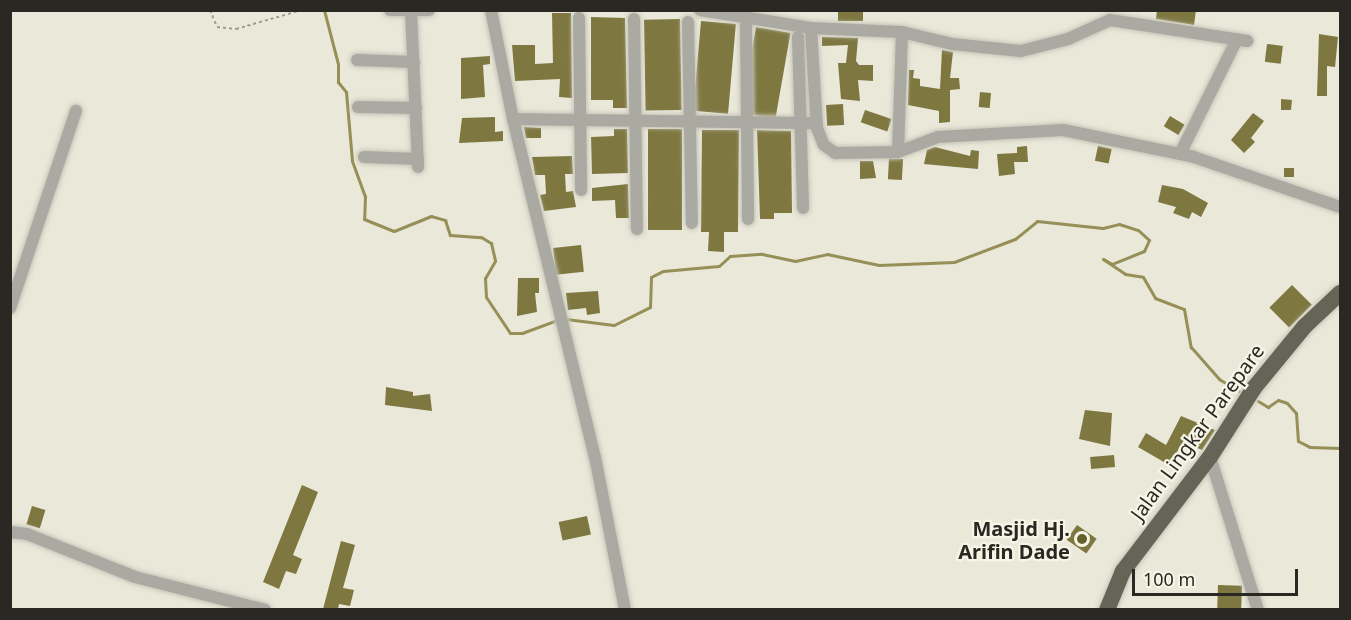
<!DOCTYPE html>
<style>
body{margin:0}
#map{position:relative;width:1351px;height:620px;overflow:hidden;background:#e9e8d9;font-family:"Noto Sans",sans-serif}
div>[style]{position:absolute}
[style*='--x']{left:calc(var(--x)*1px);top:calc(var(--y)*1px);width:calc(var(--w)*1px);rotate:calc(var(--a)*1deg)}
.stream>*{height:3px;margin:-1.5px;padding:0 1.5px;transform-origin:1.5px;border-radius:1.5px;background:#968f57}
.building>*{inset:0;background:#7e7740;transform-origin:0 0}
.path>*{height:2px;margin-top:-1px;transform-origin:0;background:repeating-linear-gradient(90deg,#9e9d92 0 3px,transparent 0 6px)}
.roads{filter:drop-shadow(0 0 2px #c6c5b8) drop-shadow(0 0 2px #c6c5b8)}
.minor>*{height:12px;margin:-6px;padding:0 6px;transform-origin:6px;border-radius:6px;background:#aaaaa3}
.highway>*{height:16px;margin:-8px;padding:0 8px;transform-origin:8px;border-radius:8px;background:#656457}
.dots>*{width:16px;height:16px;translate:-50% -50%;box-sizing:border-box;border:3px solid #f7f5e6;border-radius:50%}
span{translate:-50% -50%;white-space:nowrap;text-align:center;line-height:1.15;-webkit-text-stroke:4.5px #f7f5e6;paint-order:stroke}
.street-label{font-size:20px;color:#292823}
.poi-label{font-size:20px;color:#292823;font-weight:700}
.right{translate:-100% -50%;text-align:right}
.frame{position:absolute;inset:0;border:12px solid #292823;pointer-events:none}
.scale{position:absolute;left:1132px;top:569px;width:166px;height:27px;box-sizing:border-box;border:3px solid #292823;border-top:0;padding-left:8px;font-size:18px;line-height:21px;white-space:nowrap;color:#292823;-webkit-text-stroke:4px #f7f5e6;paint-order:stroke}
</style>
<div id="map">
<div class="stream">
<div style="--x:324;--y:10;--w:56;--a:75.5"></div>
<div style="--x:338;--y:64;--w:18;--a:90"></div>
<div style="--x:338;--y:82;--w:13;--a:51"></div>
<div style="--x:346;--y:92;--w:69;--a:85"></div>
<div style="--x:352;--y:161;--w:37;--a:70"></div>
<div style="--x:365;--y:196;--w:23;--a:92"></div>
<div style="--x:364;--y:219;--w:32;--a:22"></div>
<div style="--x:394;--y:231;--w:40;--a:-22"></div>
<div style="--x:431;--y:216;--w:15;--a:16"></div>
<div style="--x:445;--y:220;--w:16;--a:72"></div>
<div style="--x:450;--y:235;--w:31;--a:4"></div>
<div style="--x:481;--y:237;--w:12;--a:31"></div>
<div style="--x:491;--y:243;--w:18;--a:77"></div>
<div style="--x:495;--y:261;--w:20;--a:120"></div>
<div style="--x:485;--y:278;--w:19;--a:87"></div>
<div style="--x:486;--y:297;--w:43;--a:56.3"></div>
<div style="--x:510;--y:333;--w:12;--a:0"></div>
<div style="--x:522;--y:333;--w:40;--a:-20.2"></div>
<div style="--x:566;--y:319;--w:48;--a:7.1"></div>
<div style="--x:614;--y:325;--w:40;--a:-26.6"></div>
<div style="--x:650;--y:307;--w:30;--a:-88"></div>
<div style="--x:651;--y:277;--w:13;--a:-27"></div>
<div style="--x:663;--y:271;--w:56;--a:-5.1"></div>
<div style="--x:719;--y:266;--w:15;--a:-42"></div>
<div style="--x:730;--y:256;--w:32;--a:-4"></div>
<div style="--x:762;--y:254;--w:34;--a:12"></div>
<div style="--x:795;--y:261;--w:33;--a:-12"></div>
<div style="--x:827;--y:254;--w:53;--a:11.9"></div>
<div style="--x:879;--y:265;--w:75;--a:-2.3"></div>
<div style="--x:954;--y:262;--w:65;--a:-20.7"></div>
<div style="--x:1015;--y:239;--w:28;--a:-39"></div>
<div style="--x:1037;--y:221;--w:66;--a:6.1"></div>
<div style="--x:1103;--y:228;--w:16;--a:-14"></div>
<div style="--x:1119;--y:224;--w:20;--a:18"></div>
<div style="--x:1138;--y:230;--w:15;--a:42"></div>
<div style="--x:1149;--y:240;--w:12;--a:114"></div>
<div style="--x:1144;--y:251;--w:35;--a:158"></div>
<div style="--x:1112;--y:264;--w:10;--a:-151"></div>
<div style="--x:1103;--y:259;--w:27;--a:34"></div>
<div style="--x:1125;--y:274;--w:18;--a:9"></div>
<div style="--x:1143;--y:277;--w:24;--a:60"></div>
<div style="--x:1155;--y:298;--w:31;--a:21"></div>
<div style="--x:1184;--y:309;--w:39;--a:80"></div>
<div style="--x:1191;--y:347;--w:43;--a:48.8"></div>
<div style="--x:1219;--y:379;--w:23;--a:31"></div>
<div style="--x:1258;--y:401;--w:12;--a:31"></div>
<div style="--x:1268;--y:407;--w:12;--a:-35"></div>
<div style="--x:1278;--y:400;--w:9;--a:18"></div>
<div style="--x:1287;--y:403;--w:13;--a:48"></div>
<div style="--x:1296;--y:413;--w:28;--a:86"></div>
<div style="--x:1298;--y:441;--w:13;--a:27"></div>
<div style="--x:1310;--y:447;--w:30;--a:2"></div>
</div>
<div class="building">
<div style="left:838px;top:10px;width:25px;height:11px"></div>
<div style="clip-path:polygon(1157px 10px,1196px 10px,1194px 25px,1156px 19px)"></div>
<div style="clip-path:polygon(552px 13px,571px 13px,572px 98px,559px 97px,560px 79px,515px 81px,512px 45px,535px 45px,535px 64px,553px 63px)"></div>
<div style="clip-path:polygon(591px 17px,625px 18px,627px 108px,613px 108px,613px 100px,591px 100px)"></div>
<div style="left:680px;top:19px;width:91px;height:36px;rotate:89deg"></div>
<div style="left:701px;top:21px;width:35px;height:90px;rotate:5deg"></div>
<div style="left:756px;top:27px;width:35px;height:87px;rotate:10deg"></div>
<div style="clip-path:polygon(1319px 34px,1338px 37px,1335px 67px,1327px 66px,1327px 96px,1317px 96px)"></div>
<div style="clip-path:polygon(822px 37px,858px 38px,856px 61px,859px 65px,873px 65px,873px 81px,858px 80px,860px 101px,841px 99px,838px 63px,846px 63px,848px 45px,822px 46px)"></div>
<div style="left:1267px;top:44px;width:16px;height:18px;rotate:7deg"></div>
<div style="clip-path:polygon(942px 50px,953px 52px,950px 78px,959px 78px,960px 89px,950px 90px,950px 122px,939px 123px,939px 111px,908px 105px,909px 70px,914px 70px,913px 78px,920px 79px,920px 86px,940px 89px)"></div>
<div style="clip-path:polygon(490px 56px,490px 64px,483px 65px,485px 97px,461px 99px,461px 58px)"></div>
<div style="left:980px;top:92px;width:11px;height:15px;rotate:5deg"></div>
<div style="clip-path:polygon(1281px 99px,1292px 100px,1291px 110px,1281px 110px)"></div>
<div style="left:843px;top:104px;width:21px;height:17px;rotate:87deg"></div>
<div style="left:865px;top:110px;width:28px;height:13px;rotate:19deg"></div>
<div style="clip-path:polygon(1253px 113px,1264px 121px,1251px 138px,1255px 142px,1244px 153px,1231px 140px)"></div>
<div style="left:1170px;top:116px;width:17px;height:12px;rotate:31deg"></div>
<div style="clip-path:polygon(495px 117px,495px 132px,503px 131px,503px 141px,459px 143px,462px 118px)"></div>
<div style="clip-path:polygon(524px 127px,541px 128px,541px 138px,526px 138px)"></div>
<div style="clip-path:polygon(614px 129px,627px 129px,628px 173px,592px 174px,591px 137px,614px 136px)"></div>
<div style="left:648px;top:129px;width:34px;height:101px"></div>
<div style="clip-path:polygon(702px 130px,739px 130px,738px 232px,724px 232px,724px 252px,708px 251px,709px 232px,701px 232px)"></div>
<div style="clip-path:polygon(757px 130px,791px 131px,792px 213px,774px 213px,774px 219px,760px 219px)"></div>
<div style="clip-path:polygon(1027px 146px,1028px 162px,1014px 162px,1015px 174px,999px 176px,997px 154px,1017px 153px,1017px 147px)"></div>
<div style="left:1098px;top:146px;width:14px;height:15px;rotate:12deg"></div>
<div style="clip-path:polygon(935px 147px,970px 156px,971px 150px,979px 151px,978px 169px,924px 164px,927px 150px)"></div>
<div style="clip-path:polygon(572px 156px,573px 174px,565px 174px,566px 192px,573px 191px,576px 207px,544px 211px,540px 195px,546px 194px,545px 175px,535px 175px,532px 157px)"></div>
<div style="left:903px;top:159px;width:21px;height:14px;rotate:93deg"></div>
<div style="clip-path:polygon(860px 161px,873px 161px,876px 178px,860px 179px)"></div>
<div style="left:1284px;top:168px;width:10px;height:9px"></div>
<div style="clip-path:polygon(628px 184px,629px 218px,616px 218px,615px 200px,592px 201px,592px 188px)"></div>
<div style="clip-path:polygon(1162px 185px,1183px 189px,1208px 203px,1201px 217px,1192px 212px,1189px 219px,1173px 213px,1176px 207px,1158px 202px)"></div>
<div style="left:581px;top:245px;width:27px;height:28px;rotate:84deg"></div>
<div style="clip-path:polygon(518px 278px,539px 278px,539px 293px,535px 293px,537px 312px,517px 316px)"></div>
<div style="left:1292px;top:285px;width:28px;height:32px;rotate:45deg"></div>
<div style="clip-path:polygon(598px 291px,600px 313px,587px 315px,586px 308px,568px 310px,566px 293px)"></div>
<div style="clip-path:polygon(386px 387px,413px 392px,413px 396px,430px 394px,432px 411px,385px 405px)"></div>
<div style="clip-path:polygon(1085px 410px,1112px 413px,1110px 446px,1079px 439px)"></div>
<div style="clip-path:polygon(1181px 416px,1215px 430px,1202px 450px,1183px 442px,1169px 465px,1138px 447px,1146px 433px,1166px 445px)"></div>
<div style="left:1114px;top:455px;width:12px;height:24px;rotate:85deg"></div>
<div style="clip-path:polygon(302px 485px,318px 492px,293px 555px,302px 559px,296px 574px,286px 571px,279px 589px,263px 582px)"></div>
<div style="left:32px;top:506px;width:14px;height:19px;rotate:17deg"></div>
<div style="left:587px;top:516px;width:19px;height:29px;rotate:78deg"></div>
<div style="left:1077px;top:525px;width:24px;height:18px;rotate:35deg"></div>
<div style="clip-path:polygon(341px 541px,355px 545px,343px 588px,354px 590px,350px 606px,339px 604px,338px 609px,323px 609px)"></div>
<div style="left:1218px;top:585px;width:24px;height:24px;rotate:2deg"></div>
</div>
<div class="path">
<div style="--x:210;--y:10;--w:18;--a:68"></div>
<div style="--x:217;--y:27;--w:19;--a:6"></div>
<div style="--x:236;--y:29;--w:69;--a:-16.1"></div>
</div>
<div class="roads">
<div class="minor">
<div style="--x:390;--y:10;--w:39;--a:0"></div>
<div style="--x:491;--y:10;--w:111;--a:78.6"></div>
<div style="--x:513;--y:119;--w:348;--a:76.4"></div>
<div style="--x:595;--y:457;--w:156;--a:78.9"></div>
<div style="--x:700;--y:10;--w:112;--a:9.2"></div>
<div style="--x:811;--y:28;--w:100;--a:86.6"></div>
<div style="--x:817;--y:128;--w:18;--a:68"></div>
<div style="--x:824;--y:145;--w:14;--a:36"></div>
<div style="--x:835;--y:153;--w:63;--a:-0.9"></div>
<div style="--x:898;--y:152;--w:43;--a:-20.6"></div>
<div style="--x:938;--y:137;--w:125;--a:-3.2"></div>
<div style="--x:1063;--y:130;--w:134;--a:11.6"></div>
<div style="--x:1194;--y:157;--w:154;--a:18.9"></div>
<div style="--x:411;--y:11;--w:156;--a:87.4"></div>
<div style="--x:579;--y:18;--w:172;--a:89.3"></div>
<div style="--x:634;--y:19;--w:210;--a:89.2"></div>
<div style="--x:688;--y:22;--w:201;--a:88.9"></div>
<div style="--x:746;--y:25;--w:194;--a:89.4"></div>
<div style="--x:811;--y:28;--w:91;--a:2.5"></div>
<div style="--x:902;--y:32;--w:120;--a:91.9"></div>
<div style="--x:902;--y:32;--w:51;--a:13.5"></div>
<div style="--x:952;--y:44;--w:69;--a:5.8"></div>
<div style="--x:1021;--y:51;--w:49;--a:-14.3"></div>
<div style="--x:1068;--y:39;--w:46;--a:-24.3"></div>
<div style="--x:1110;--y:20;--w:139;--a:8.7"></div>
<div style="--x:798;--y:37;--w:171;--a:88.3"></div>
<div style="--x:357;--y:60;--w:57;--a:2"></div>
<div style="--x:358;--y:107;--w:58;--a:1"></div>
<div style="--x:513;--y:119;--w:304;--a:0.8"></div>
<div style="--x:1180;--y:154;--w:128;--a:-63.6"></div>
<div style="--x:364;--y:157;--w:54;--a:2.1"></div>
<div style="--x:10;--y:308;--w:208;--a:-71.5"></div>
<div style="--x:1210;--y:457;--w:160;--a:72.6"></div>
<div style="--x:10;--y:532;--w:17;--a:7"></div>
<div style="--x:27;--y:534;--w:116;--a:21.7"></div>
<div style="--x:135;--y:577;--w:134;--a:14.2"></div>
</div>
<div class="highway">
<div style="--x:1107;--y:610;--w:42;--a:-67.7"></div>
<div style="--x:1123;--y:571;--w:143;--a:-52.7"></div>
<div style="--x:1210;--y:457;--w:82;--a:-57.5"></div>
<div style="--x:1254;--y:388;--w:80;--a:-50.6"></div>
<div style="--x:1305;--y:326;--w:48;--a:-43.3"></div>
</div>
</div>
<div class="dots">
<div style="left:1082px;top:539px;background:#66602c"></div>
</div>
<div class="street-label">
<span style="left:1197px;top:432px;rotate:-54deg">Jalan Lingkar Parepare</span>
</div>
<div class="poi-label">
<span class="right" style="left:1070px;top:540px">Masjid Hj.<br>Arifin Dade</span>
</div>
<div class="frame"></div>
<div class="scale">100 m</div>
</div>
